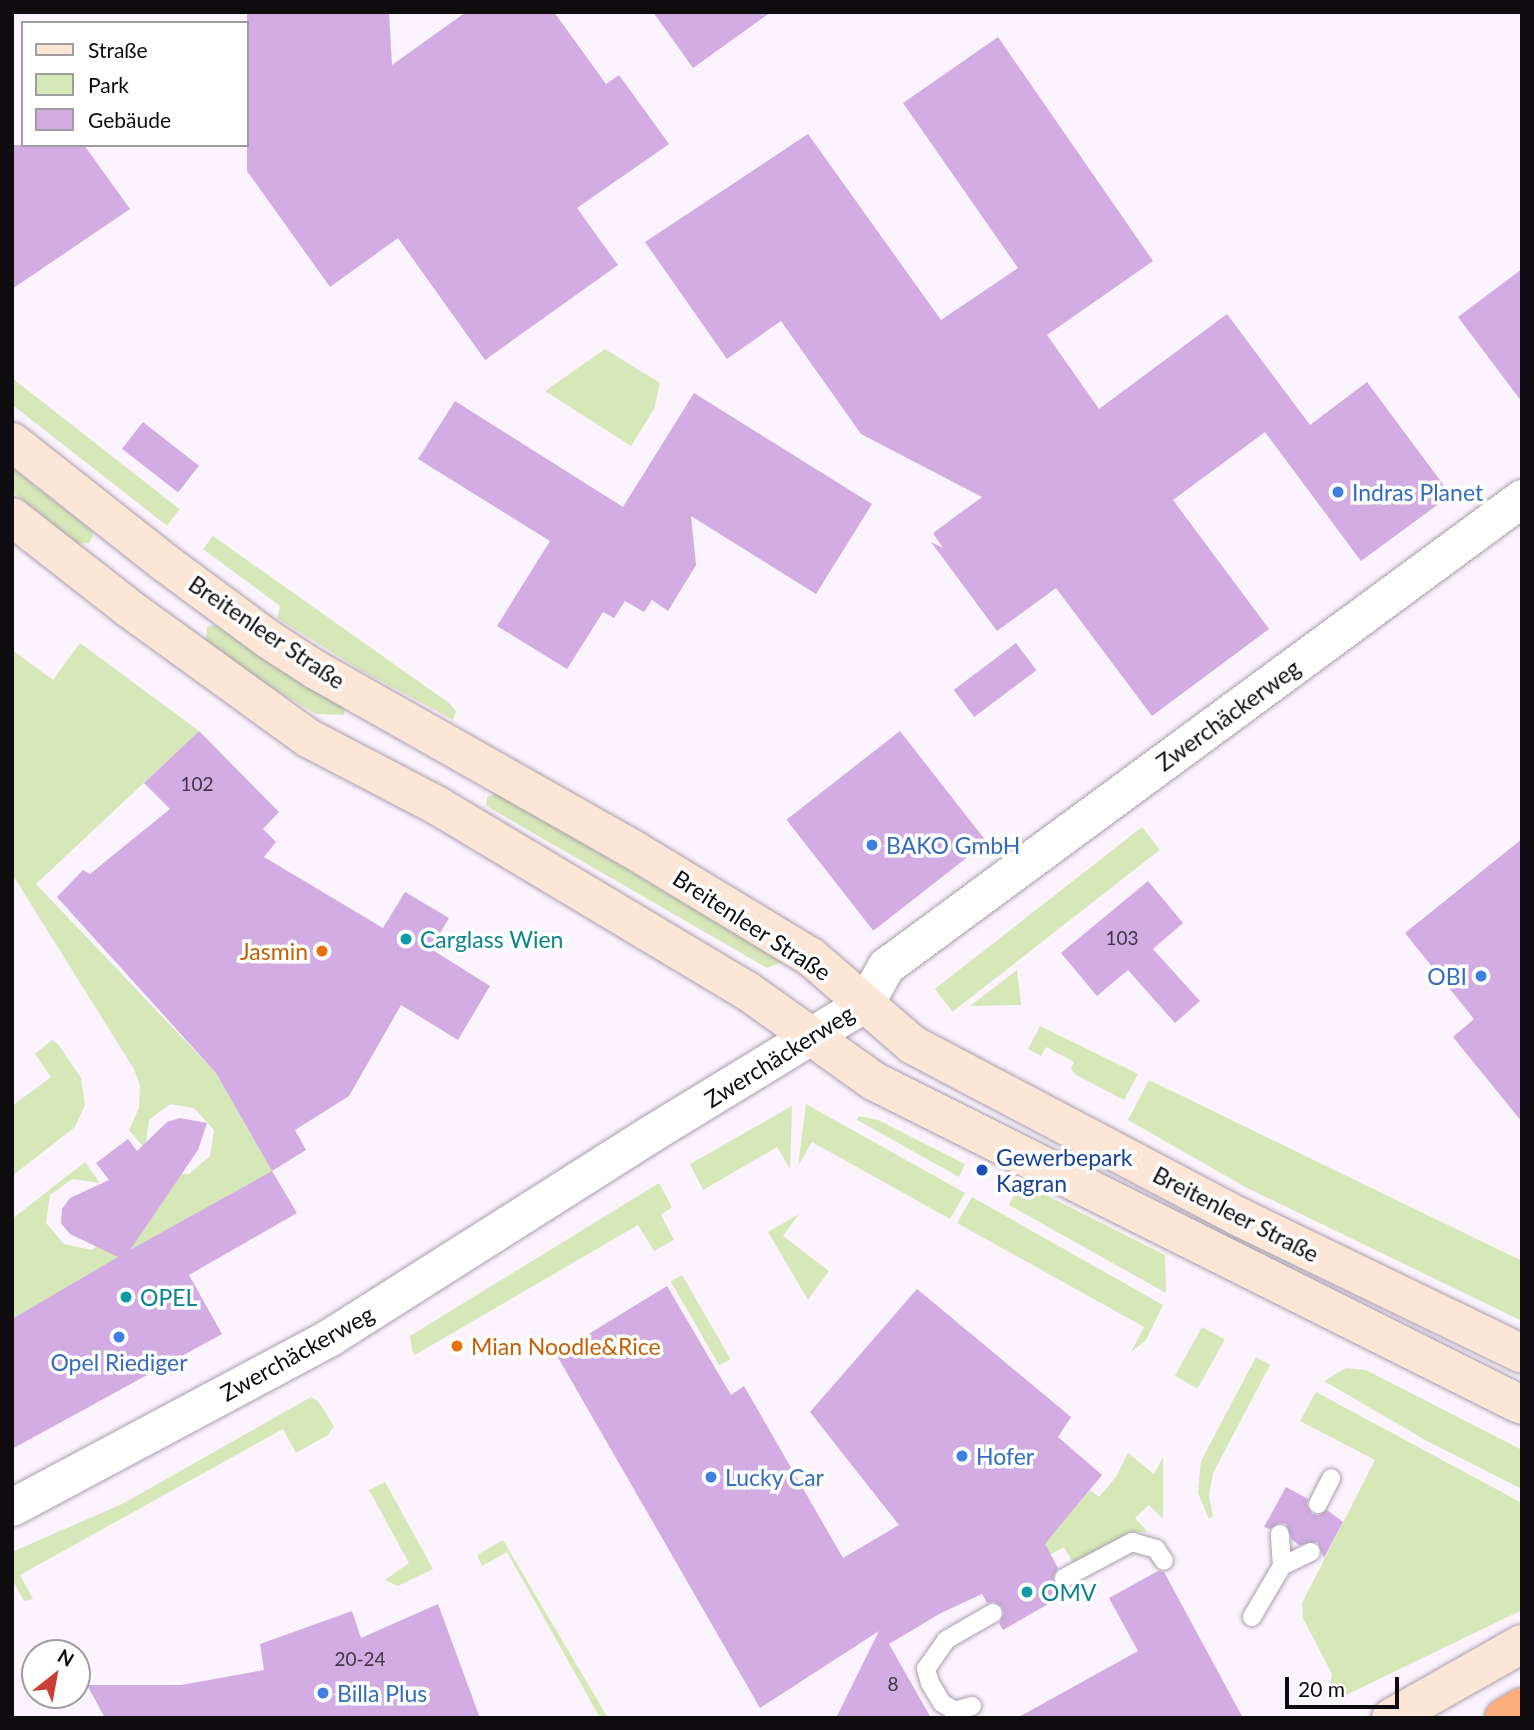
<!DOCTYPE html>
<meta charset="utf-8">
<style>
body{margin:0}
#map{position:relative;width:1534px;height:1730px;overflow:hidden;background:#fbf3fe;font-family:Lato,sans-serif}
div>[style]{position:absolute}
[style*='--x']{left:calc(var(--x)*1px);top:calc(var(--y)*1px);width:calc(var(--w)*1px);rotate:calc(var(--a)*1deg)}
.green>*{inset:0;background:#d7e8b8;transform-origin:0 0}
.building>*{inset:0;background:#d2ace3;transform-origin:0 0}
.roads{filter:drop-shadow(0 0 2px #a89fac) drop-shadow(0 0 2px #a89fac)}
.lane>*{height:18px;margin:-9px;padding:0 9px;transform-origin:9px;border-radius:9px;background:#fff}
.street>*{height:37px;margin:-18.5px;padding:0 18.5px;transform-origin:18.5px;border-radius:18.5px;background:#fff}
.secondary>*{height:38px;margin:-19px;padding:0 19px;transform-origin:19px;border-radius:19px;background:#fee6d7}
.highway>*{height:38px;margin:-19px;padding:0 19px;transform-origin:19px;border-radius:19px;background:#fcad7a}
.dots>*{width:19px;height:19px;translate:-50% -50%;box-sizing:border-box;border:4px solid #fff;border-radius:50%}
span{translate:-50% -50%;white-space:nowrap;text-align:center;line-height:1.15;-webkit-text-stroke:7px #fff;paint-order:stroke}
.number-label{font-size:19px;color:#403445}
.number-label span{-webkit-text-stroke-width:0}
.shop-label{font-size:23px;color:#366cbe}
.left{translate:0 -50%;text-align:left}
.right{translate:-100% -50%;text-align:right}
.street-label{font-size:23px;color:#0f0c10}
.culture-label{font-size:23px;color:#0d838f}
.food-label{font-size:23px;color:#c56008}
.transit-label{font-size:23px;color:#164399}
.frame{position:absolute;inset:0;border:14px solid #0f0c10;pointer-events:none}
.legend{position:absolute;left:21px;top:21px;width:228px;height:126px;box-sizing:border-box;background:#fff;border:2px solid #9f9e9f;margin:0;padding:9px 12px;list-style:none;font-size:21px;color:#0f0c10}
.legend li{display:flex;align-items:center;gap:14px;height:35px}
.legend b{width:35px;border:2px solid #9f9e9f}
.north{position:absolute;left:21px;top:1639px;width:70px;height:70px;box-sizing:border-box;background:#fff;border:2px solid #9f9e9f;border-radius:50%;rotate:31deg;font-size:19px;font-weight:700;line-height:28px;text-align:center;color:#0f0c10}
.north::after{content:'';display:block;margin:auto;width:24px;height:32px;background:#cb3e33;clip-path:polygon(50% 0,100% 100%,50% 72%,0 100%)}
.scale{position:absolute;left:1285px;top:1677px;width:114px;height:32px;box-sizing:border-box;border:4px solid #0f0c10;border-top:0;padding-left:9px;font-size:21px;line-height:24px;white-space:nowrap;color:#0f0c10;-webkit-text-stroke:5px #fff;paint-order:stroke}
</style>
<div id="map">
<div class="green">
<div style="clip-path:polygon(605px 349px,660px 383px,654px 409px,631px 446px,545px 391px)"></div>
<div style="left:12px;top:378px;width:213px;height:21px;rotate:38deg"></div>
<div style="clip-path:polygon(12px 468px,91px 530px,93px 536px,89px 543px,78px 544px,12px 491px)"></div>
<div style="clip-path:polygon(213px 536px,449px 703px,456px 711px,453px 720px,359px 669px,277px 618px,280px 606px,203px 549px)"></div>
<div style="clip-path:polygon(215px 625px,275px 667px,345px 708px,344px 715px,316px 714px,256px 678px,206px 640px,207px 627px)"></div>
<div style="clip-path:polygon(80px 643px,199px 731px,36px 884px,216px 1073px,272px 1171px,12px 1319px,12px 1219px,85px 1162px,100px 1183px,72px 1179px,50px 1195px,46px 1223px,64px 1244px,92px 1250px,113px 1231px,164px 1172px,189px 1174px,210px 1156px,214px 1130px,194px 1108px,170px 1104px,149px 1120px,145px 1149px,129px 1130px,139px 1108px,140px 1086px,134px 1069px,12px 874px,12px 650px,53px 680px)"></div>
<div style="clip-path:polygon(498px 793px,601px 854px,782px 962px,767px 968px,490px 808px,486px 805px,487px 797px)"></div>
<div style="left:1142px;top:827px;width:29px;height:263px;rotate:52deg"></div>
<div style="clip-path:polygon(1017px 970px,1021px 1005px,970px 1006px)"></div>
<div style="clip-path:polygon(1040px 1026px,1138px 1074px,1124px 1100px,1076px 1075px,1071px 1069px,1074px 1062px,1046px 1047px,1041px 1056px,1028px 1049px)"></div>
<div style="clip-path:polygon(52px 1040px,58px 1044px,81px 1078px,85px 1105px,75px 1127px,12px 1176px,12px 1106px,51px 1077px,35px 1054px)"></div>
<div style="clip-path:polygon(1149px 1080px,1522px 1261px,1522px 1321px,1247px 1188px,1128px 1120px)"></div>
<div style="clip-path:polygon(806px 1104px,965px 1193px,950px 1219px,812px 1142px,798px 1166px)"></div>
<div style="clip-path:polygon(792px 1106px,790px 1169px,777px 1147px,703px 1190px,690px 1164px)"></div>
<div style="clip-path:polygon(859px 1116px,878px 1120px,965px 1164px,959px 1177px,857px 1120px)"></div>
<div style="clip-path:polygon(1020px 1182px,1165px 1255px,1166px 1293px,1009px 1205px)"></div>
<div style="clip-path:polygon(659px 1183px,672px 1207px,661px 1215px,674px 1240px,654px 1251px,638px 1225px,415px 1355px,412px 1351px,410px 1336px)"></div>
<div style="clip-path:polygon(972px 1197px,1163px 1305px,1146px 1340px,1131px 1352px,1144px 1327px,957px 1223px)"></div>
<div style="clip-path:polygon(799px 1214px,783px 1236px,829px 1271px,808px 1300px,768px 1232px)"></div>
<div style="left:682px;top:1275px;width:97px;height:13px;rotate:60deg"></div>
<div style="left:1202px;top:1327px;width:26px;height:56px;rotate:29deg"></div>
<div style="clip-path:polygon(1256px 1357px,1270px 1365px,1213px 1473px,1209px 1496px,1213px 1516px,1209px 1519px,1198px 1493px,1201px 1461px)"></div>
<div style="clip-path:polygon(1346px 1368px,1366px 1370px,1522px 1450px,1522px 1489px,1427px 1441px,1324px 1381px)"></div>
<div style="clip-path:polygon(1316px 1392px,1522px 1503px,1522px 1610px,1342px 1697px,1329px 1691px,1332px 1674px,1303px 1618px,1302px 1603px,1375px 1460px,1300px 1421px)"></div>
<div style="clip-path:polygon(311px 1397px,318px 1401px,334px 1426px,328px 1435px,296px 1453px,283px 1429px,20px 1575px,33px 1599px,24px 1601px,12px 1579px,12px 1552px,122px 1504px)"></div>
<div style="clip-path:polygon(1128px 1453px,1154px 1474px,1163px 1457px,1163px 1519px,1149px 1505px,1135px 1518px,1148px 1532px,1135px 1532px,1074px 1564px,1064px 1547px,1023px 1570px,1090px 1490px,1099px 1497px,1116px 1477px)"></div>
<div style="clip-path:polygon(385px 1482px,433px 1569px,398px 1586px,385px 1580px,409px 1563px,369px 1490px)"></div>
<div style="clip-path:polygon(503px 1540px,608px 1718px,600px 1718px,507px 1552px,482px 1566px,477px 1555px)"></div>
</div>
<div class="building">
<div style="clip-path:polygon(247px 12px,389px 12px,392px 65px,466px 12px,554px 12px,606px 84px,619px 75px,669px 144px,577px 208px,618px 265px,485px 360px,398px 238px,330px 287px,247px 171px)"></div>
<div style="clip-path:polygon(653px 12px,771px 12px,693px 68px)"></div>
<div style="clip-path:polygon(998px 37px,1153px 261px,1047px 335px,1099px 409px,1227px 314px,1310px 425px,1367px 382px,1451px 495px,1361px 561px,1265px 432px,1173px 500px,1269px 629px,1152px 716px,1056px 588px,997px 631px,931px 542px,943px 548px,933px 533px,982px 497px,861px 434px,781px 321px,727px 359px,645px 242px,808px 134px,941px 320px,1018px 268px,903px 103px)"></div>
<div style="clip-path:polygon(12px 145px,84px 145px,130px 209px,12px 289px)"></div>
<div style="clip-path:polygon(1522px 269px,1522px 402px,1458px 317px)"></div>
<div style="clip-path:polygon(694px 393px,872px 504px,816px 594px,691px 516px,696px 565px,668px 611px,652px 600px,644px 612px,625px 601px,614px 618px,603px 612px,567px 669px,497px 626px,550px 541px,418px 459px,455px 401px,623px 507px)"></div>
<div style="left:143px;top:422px;width:71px;height:34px;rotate:38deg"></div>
<div style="left:1016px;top:643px;width:34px;height:78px;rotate:53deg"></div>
<div style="clip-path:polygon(199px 731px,279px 812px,263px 829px,276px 842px,264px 857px,383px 928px,405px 892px,449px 918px,431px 949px,490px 986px,458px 1040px,401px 1005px,349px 1096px,295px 1130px,306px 1150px,272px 1171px,216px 1073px,57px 897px,83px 870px,90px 874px,170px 809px,144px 783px)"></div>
<div style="left:900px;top:731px;width:141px;height:144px;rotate:52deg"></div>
<div style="clip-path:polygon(1522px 839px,1522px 1122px,1453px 1037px,1474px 1019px,1405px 933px)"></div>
<div style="clip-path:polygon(1148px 881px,1183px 923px,1153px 949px,1200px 1001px,1175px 1023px,1128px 970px,1097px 996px,1061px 953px)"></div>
<div style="clip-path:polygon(180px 1118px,207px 1123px,198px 1150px,130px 1250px,272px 1171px,297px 1213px,189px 1275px,222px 1334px,12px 1449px,12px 1319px,118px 1257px,70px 1234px,61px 1223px,62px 1209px,70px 1198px,109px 1180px,96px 1163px,128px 1139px,137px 1151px,167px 1122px)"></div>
<div style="clip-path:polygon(667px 1286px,731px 1395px,744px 1386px,843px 1558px,899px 1525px,810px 1412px,917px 1289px,1071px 1417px,1058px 1437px,1102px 1475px,1045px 1544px,1058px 1568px,1053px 1577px,1054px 1584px,1071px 1591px,1003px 1630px,999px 1623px,1004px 1614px,1002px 1607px,994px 1602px,987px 1603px,982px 1594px,941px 1613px,889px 1644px,931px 1718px,836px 1718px,879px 1631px,760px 1708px,556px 1354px)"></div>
<div style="clip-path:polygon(1286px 1487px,1308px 1499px,1307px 1505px,1312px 1514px,1319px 1515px,1327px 1510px,1343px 1522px,1324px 1558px,1317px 1542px,1299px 1545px,1292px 1540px,1286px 1524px,1279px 1523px,1270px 1529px,1264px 1527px)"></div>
<div style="clip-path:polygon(1158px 1571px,1164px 1572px,1243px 1718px,1017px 1718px,1138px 1651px,1109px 1598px)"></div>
<div style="clip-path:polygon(438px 1604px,480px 1718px,105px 1718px,87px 1685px,181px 1685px,264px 1670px,260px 1644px,352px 1611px,361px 1638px)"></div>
</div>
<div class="roads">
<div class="lane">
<div style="--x:1318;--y:1504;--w:29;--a:-63"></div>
<div style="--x:1282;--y:1566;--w:32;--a:-26"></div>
<div style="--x:1064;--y:1578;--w:77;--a:-27.9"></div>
<div style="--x:1132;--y:1542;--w:25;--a:16"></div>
<div style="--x:1156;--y:1549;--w:14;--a:56"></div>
<div style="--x:1252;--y:1617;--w:59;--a:-59.5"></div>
<div style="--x:1282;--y:1566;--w:32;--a:-94"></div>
<div style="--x:972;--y:1706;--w:18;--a:164"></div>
<div style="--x:955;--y:1711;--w:15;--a:-148"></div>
<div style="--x:942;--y:1703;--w:23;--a:-121"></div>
<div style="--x:930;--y:1683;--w:15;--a:-106"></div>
<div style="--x:926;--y:1669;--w:35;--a:-55"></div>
<div style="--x:946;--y:1640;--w:54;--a:-29.9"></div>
</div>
<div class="street">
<div style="--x:12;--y:1507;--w:361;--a:-28.1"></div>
<div style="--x:330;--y:1337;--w:379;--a:-32.4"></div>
<div style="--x:650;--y:1134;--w:252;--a:-31.4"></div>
<div style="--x:865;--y:1003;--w:43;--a:-60.4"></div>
<div style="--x:886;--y:966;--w:790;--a:-36.35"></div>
</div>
<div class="secondary">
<div style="--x:12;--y:442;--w:194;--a:38.3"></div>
<div style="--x:164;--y:562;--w:129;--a:36.5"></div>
<div style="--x:268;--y:639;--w:57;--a:32.9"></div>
<div style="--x:316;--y:670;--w:365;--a:29.5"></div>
<div style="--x:634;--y:850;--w:207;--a:31.2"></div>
<div style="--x:811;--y:957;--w:135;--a:40.8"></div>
<div style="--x:913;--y:1045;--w:369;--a:27.8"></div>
<div style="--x:1239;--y:1217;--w:314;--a:25.8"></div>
<div style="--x:12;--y:517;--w:146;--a:38"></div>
<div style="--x:127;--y:607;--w:223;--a:35.9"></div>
<div style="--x:308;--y:738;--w:147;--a:27.6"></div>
<div style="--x:438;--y:806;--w:359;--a:30.9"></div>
<div style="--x:746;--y:990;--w:158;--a:35.5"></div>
<div style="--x:875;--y:1082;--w:723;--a:26.53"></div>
<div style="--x:1391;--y:1718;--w:150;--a:-29.5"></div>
</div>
<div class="highway">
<div style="--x:1504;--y:1718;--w:21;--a:-31"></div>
</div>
</div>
<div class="dots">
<div style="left:1338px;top:492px;background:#3f7fe0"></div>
<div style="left:872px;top:845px;background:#3f7fe0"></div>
<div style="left:406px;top:939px;background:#0f9aa8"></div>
<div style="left:322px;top:951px;background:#e8710a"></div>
<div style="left:1481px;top:976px;background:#3f7fe0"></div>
<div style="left:982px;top:1170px;background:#1a4fb4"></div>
<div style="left:126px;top:1297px;background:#0f9aa8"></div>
<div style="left:119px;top:1337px;background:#3f7fe0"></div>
<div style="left:457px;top:1346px;background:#e8710a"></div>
<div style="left:962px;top:1456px;background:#3f7fe0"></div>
<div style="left:711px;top:1477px;background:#3f7fe0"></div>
<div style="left:1027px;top:1592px;background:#0f9aa8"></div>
<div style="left:323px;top:1693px;background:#3f7fe0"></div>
</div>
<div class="number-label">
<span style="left:197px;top:784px">102</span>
<span style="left:1122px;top:938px">103</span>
<span style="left:360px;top:1659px">20-24</span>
<span style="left:893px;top:1684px">8</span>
</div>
<div class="shop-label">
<span class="left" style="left:1352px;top:492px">Indras Planet</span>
<span class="left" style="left:886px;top:845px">BAKO GmbH</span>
<span class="right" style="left:1467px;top:976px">OBI</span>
<span style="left:119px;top:1362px">Opel Riediger</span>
<span class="left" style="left:976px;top:1456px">Hofer</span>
<span class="left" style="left:725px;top:1477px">Lucky Car</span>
<span class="left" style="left:337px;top:1693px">Billa Plus</span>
</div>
<div class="street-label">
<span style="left:267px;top:632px;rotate:34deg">Breitenleer Straße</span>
<span style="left:1228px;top:715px;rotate:-36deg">Zwerchäckerweg</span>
<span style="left:752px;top:925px;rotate:33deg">Breitenleer Straße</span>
<span style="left:779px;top:1056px;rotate:-32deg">Zwerchäckerweg</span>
<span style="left:1236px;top:1214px;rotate:27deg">Breitenleer Straße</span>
<span style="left:297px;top:1353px;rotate:-29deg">Zwerchäckerweg</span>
</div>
<div class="culture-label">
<span class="left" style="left:420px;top:939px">Carglass Wien</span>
<span class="left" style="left:140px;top:1297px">OPEL</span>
<span class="left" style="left:1041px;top:1592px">OMV</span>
</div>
<div class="food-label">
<span class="right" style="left:308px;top:951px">Jasmin</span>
<span class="left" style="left:471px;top:1346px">Mian Noodle&amp;Rice</span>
</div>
<div class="transit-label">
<span class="left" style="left:996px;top:1170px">Gewerbepark<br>Kagran</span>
</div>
<div class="frame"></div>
<ul class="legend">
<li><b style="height:9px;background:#fee6d7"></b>Straße</li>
<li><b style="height:19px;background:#d7e8b8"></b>Park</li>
<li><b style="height:19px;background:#d2ace3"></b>Gebäude</li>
</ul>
<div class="north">N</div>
<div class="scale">20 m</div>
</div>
